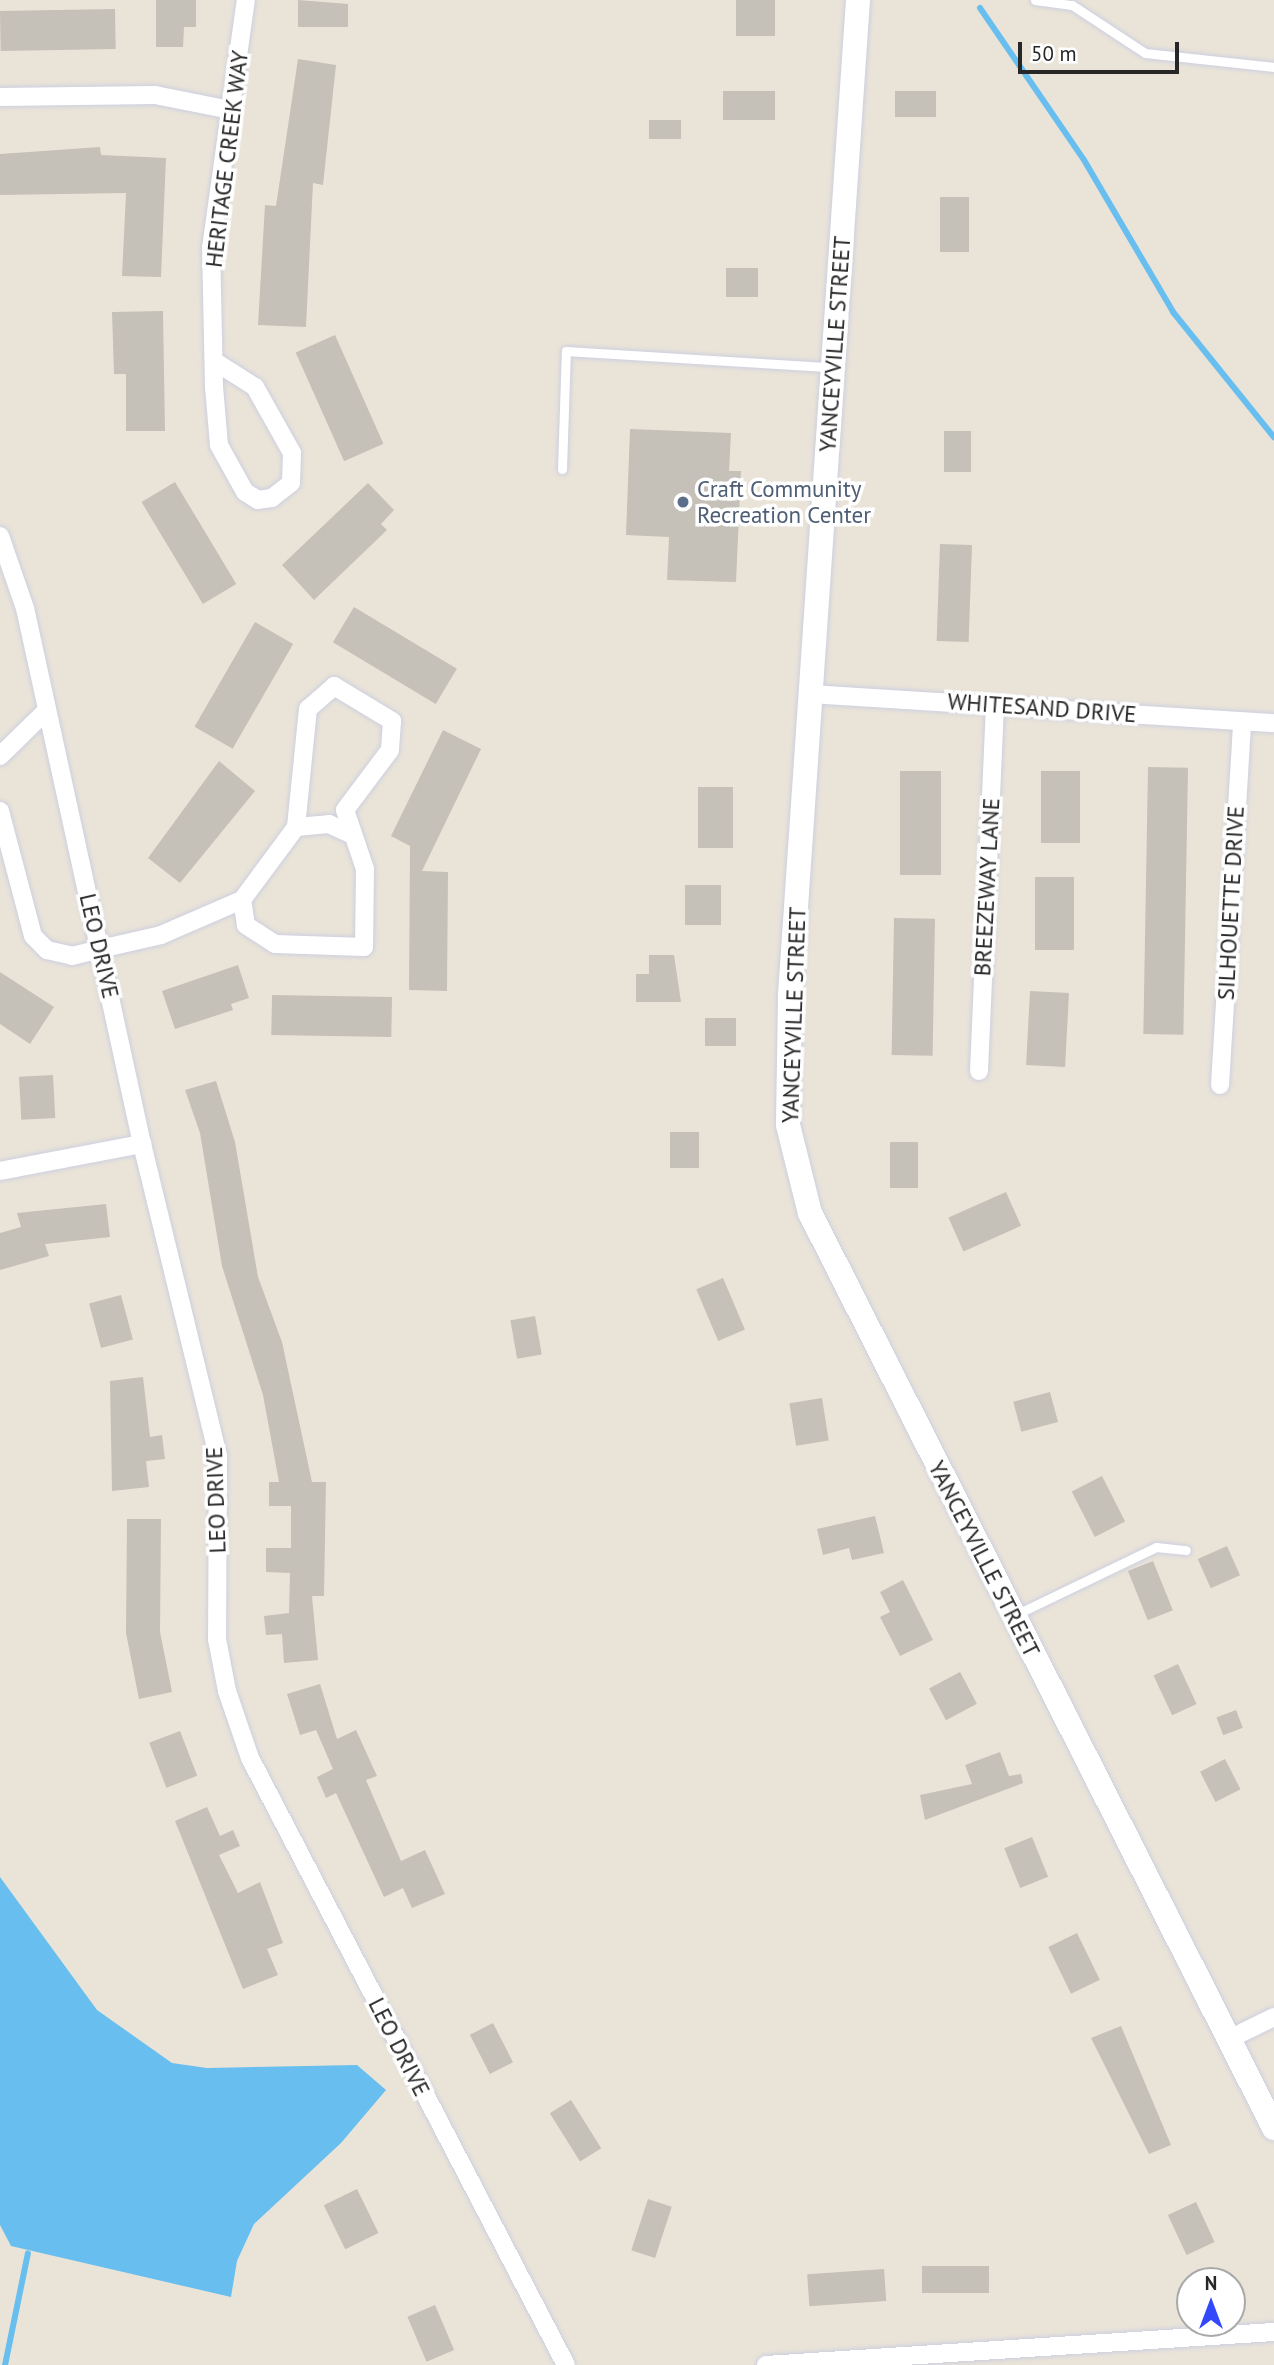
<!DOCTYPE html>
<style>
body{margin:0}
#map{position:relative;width:1274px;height:2365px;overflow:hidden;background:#eae4d8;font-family:"PT Sans",sans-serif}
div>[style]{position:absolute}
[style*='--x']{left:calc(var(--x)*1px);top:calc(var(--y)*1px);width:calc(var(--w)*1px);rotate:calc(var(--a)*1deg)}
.water>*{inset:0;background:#68bfef}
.stream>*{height:6px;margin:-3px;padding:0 3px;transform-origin:3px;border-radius:3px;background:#68bfef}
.building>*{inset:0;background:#c5c0b8;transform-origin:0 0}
.roads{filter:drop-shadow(0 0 2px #cdcfe0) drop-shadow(0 0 2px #cdcfe0)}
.lane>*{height:9px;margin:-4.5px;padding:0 4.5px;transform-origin:4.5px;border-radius:4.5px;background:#fff}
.street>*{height:18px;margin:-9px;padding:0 9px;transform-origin:9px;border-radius:9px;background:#fff}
.secondary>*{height:24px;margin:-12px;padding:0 12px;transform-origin:12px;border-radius:12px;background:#fff}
.dots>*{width:19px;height:19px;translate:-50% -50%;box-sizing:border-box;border:4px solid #fff;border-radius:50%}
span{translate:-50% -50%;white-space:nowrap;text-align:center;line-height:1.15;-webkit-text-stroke:7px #fff;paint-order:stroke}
.street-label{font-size:23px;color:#272727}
.service-label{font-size:23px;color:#4e5e75}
.left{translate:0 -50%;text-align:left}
.north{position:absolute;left:1176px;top:2267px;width:70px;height:70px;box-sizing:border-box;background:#fff;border:2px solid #a9a9a9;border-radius:50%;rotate:0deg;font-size:19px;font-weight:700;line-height:28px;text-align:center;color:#272727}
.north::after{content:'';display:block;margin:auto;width:24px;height:32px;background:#3448fb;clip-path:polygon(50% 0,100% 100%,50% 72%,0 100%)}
.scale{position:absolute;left:1018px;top:42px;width:161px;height:32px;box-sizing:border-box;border:4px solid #272727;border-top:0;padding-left:9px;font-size:21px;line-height:24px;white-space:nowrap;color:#272727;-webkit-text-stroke:5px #fff;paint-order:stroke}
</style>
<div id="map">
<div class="water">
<div style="clip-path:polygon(0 1877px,97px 2010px,172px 2063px,207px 2068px,357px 2065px,386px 2090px,341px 2143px,254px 2224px,237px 2261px,231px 2297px,11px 2246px,0 2225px)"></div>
</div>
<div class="stream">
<div style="--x:980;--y:8;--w:184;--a:55.6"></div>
<div style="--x:1084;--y:160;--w:176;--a:59.6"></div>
<div style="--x:1173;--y:312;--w:161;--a:51.1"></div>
<div style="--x:5;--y:2365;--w:114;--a:-78.4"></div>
</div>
<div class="building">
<div style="clip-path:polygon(156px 0,196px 0,196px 27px,184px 27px,183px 47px,156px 47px)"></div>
<div style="clip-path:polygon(298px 0,348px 4px,348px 27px,298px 27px)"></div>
<div style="left:736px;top:0;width:39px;height:36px"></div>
<div style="left:115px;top:9px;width:40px;height:115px;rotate:89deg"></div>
<div style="clip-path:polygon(298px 59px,336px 65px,323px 185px,313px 183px,306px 327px,258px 325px,265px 205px,276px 206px)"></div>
<div style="left:723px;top:91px;width:52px;height:29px"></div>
<div style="left:895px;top:91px;width:41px;height:26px"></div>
<div style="left:649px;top:120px;width:32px;height:19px"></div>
<div style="clip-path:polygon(100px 147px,101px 155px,166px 158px,161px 277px,122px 276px,126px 193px,0 195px,0 154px)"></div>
<div style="left:940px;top:197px;width:29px;height:55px"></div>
<div style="left:726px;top:268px;width:32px;height:29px"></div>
<div style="clip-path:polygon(163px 311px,165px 431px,126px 431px,126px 374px,114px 374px,112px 312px)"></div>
<div style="left:335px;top:335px;width:119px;height:43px;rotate:66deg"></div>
<div style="clip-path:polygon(630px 429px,731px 433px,729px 471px,741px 471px,736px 582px,667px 580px,669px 537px,626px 535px)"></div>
<div style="left:944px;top:431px;width:27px;height:41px"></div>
<div style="left:175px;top:482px;width:119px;height:39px;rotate:59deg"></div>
<div style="clip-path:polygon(368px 483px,394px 510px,381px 524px,387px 530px,314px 600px,282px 565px)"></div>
<div style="left:940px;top:544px;width:32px;height:97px;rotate:2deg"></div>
<div style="left:354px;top:607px;width:120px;height:41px;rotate:31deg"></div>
<div style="left:255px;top:622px;width:44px;height:121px;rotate:30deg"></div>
<div style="clip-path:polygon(443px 730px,481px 749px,422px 871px,448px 872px,447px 991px,409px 990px,410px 846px,391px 836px)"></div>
<div style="clip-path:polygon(219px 761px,255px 791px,180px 883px,148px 858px)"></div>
<div style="left:1148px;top:767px;width:40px;height:267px;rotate:1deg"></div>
<div style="left:900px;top:771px;width:41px;height:104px"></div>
<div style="left:1041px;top:771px;width:39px;height:72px"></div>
<div style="left:698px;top:787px;width:35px;height:61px"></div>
<div style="left:1035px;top:877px;width:39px;height:73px"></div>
<div style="left:685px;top:885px;width:36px;height:40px"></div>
<div style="left:894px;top:918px;width:41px;height:137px;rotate:1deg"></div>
<div style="clip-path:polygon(649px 955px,674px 955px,681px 1002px,636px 1002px,636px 974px,649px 974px)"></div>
<div style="clip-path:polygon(238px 965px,249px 998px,231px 1004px,233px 1010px,175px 1029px,162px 991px)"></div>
<div style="clip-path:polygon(0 972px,54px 1007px,30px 1044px,0 1024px)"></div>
<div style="left:1030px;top:991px;width:39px;height:74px;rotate:3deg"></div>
<div style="left:272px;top:995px;width:120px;height:40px;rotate:1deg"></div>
<div style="left:705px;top:1018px;width:31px;height:28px"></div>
<div style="left:53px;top:1075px;width:43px;height:34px;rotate:87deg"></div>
<div style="clip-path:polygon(216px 1081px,235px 1142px,258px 1277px,282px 1342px,312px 1482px,326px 1482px,324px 1596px,312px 1596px,318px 1660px,284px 1663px,282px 1634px,266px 1635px,264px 1616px,289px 1613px,290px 1573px,266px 1572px,266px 1548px,291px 1548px,291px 1506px,269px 1506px,269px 1482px,279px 1482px,263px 1395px,222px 1266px,200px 1133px,185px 1090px)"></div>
<div style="left:670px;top:1132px;width:29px;height:36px"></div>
<div style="left:890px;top:1142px;width:28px;height:46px"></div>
<div style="left:1006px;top:1192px;width:37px;height:63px;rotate:66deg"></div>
<div style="clip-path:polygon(106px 1204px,110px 1237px,45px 1244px,49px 1256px,0 1270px,0 1233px,21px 1227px,17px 1213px)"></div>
<div style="left:723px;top:1278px;width:56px;height:29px;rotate:67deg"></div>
<div style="left:121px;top:1295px;width:46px;height:33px;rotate:75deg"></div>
<div style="left:535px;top:1316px;width:39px;height:25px;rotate:80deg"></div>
<div style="clip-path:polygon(143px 1377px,150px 1437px,162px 1435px,165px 1459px,146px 1461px,149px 1487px,112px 1491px,110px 1381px)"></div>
<div style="left:1050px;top:1392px;width:31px;height:38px;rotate:75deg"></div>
<div style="left:822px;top:1398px;width:43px;height:33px;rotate:81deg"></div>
<div style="left:1102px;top:1476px;width:51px;height:34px;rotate:63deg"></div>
<div style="clip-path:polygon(875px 1516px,884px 1553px,852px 1560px,849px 1548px,823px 1555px,817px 1529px)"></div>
<div style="clip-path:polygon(127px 1519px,161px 1519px,160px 1632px,172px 1692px,139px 1699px,126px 1633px)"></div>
<div style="left:1227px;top:1546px;width:32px;height:32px;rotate:66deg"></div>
<div style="left:1153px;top:1561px;width:53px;height:27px;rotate:68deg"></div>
<div style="clip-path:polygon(903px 1580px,933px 1640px,900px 1656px,880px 1617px,890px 1612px,880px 1592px)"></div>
<div style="left:1178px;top:1664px;width:44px;height:27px;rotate:65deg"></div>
<div style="left:960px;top:1672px;width:36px;height:35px;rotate:62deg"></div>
<div style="clip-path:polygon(320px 1684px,337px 1739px,356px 1730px,377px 1776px,366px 1780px,401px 1861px,425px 1850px,445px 1894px,412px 1908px,403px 1888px,384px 1897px,336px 1793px,326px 1798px,317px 1777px,333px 1769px,316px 1730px,300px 1735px,287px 1694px)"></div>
<div style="left:1236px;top:1710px;width:19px;height:21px;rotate:69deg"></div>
<div style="left:180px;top:1731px;width:48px;height:33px;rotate:69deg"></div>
<div style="clip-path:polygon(1000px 1752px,1009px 1776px,1021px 1774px,1023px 1783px,925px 1820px,920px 1795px,972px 1784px,965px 1765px)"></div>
<div style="left:1225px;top:1759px;width:34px;height:28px;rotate:63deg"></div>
<div style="clip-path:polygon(207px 1807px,220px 1836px,233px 1830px,240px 1846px,219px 1855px,238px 1893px,260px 1882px,283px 1943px,267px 1949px,278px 1975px,243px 1989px,175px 1821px)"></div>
<div style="left:1032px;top:1837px;width:43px;height:30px;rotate:68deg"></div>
<div style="left:1077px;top:1933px;width:52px;height:32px;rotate:64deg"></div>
<div style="left:493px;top:2023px;width:44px;height:26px;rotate:63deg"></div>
<div style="clip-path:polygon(1121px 2026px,1171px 2145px,1149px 2154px,1091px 2038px)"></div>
<div style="left:571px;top:2100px;width:57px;height:25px;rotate:58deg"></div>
<div style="left:357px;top:2189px;width:49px;height:37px;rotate:64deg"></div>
<div style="left:648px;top:2199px;width:25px;height:54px;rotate:18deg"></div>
<div style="left:1196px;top:2202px;width:44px;height:31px;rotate:65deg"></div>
<div style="left:922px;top:2266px;width:67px;height:27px"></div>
<div style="left:884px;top:2269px;width:32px;height:77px;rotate:86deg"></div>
<div style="left:435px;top:2305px;width:49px;height:30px;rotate:67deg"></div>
</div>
<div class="roads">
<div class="lane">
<div style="--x:1035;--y:0;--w:37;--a:8"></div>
<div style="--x:1072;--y:5;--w:87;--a:33.3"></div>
<div style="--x:1145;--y:53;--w:130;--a:6.2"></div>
<div style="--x:562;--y:469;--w:118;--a:-88.1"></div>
<div style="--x:566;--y:351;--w:264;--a:3.5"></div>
<div style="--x:1015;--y:1615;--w:157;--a:-25.7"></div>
<div style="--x:1156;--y:1547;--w:30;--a:6"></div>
</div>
<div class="street">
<div style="--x:0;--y:97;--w:155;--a:-0.7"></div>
<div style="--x:155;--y:95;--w:77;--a:11.2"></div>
<div style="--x:214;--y:361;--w:49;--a:32.4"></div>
<div style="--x:255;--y:387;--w:76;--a:60.7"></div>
<div style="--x:292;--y:453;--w:30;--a:92"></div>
<div style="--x:291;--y:483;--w:24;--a:142"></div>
<div style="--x:272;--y:498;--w:14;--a:172"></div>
<div style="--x:258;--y:500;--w:15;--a:-148"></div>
<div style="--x:245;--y:492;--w:54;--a:-119"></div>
<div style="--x:219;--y:445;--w:58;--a:-94.9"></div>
<div style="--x:214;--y:387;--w:139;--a:-91.2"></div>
<div style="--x:211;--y:248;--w:250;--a:-82"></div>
<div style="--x:0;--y:536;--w:76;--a:70.9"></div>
<div style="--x:25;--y:608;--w:549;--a:77.69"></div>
<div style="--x:142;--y:1144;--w:321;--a:76.3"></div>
<div style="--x:218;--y:1456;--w:183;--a:90.3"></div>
<div style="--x:217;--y:1639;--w:53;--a:79.1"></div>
<div style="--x:227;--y:1691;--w:71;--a:71.1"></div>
<div style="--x:250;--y:1758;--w:684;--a:62.5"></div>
<div style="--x:811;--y:694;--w:464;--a:3.6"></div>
<div style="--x:0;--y:756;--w:66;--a:-44.4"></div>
<div style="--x:0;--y:811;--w:129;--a:75.2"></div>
<div style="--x:33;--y:936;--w:20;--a:45"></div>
<div style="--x:47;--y:950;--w:26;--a:13"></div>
<div style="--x:72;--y:956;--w:29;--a:-14"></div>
<div style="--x:100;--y:949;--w:63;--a:-12.9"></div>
<div style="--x:161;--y:935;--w:88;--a:-23.4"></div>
<div style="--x:242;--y:900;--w:91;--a:-53.5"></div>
<div style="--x:296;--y:827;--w:119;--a:-84.2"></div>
<div style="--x:308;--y:709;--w:35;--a:-41"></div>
<div style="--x:334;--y:686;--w:68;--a:31.1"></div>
<div style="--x:392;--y:721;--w:29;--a:94"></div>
<div style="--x:390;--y:750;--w:75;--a:126.9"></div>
<div style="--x:345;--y:810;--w:62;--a:71.3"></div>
<div style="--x:365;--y:869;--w:78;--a:90.7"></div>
<div style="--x:364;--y:947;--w:89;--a:-178.1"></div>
<div style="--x:275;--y:944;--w:35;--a:-147"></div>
<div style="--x:246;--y:925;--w:25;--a:-99"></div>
<div style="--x:296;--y:827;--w:33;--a:-5"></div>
<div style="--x:329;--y:824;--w:21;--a:25"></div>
<div style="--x:979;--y:1071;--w:367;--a:-87.5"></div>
<div style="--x:1220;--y:1085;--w:364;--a:-86.5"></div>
<div style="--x:0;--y:1171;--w:145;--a:-10.8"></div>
<div style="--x:1229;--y:2039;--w:50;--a:-26.1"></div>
<div style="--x:766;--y:2365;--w:509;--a:-3.72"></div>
</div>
<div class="secondary">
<div style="--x:858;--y:0;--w:998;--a:93.91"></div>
<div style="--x:790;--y:996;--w:129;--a:90.9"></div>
<div style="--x:788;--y:1125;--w:91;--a:76"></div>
<div style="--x:810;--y:1213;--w:1026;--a:63.11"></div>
</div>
</div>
<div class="dots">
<div style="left:683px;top:502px;background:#5c6f8a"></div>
</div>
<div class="street-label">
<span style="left:227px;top:159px;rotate:-83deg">HERITAGE CREEK WAY</span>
<span style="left:835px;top:344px;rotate:-86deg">YANCEYVILLE STREET</span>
<span style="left:1042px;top:708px;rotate:4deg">WHITESAND DRIVE</span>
<span style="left:987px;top:887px;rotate:-87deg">BREEZEWAY LANE</span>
<span style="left:1231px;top:903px;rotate:-87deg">SILHOUETTE DRIVE</span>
<span style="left:99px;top:946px;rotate:77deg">LEO DRIVE</span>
<span style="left:794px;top:1015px;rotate:-88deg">YANCEYVILLE STREET</span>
<span style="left:216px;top:1500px;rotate:-92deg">LEO DRIVE</span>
<span style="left:984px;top:1559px;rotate:63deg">YANCEYVILLE STREET</span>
<span style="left:399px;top:2047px;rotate:63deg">LEO DRIVE</span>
</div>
<div class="service-label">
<span class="left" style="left:697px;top:502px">Craft Community<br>Recreation Center</span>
</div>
<div class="north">N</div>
<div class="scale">50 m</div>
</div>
